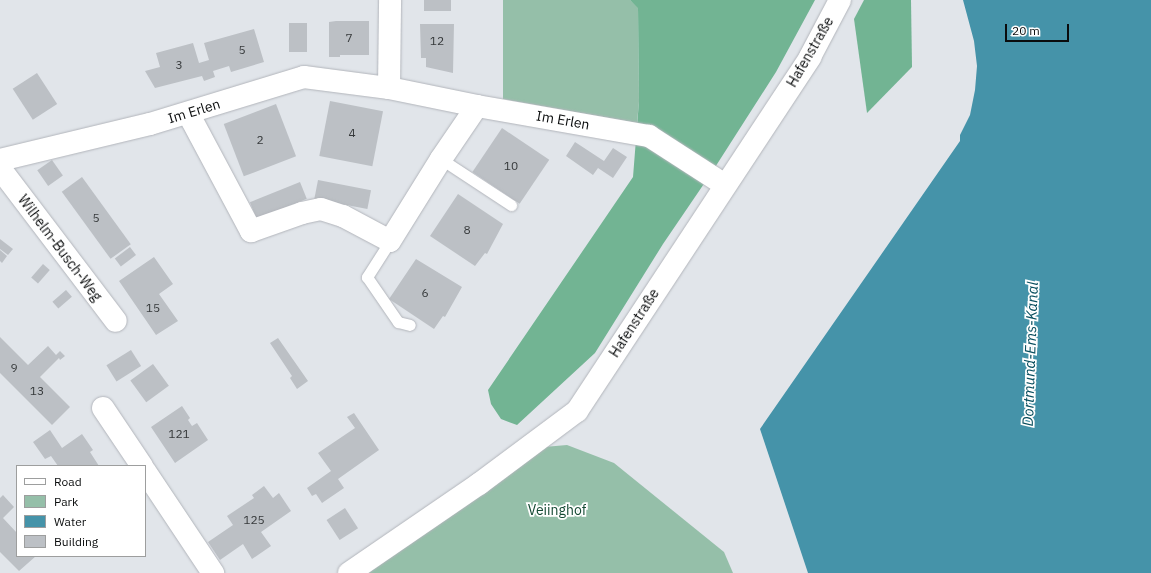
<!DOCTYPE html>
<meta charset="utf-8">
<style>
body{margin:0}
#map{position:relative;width:1151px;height:573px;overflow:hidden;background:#e1e5ea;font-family:"IBM Plex Sans",sans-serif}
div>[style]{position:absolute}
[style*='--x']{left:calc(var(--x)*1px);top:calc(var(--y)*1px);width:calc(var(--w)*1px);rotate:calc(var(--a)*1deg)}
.green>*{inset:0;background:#95bfa9}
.forest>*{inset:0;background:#72b493}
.water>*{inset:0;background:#4593a9}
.building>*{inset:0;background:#bcc0c5;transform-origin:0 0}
.roads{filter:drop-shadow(0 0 1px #b2b5bb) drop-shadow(0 0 1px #b2b5bb)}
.service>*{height:11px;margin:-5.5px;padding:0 5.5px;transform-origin:5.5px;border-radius:5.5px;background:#fff}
.minor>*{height:22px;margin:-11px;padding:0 11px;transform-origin:11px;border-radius:11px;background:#fff}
span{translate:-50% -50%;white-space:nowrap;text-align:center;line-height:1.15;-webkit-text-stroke:3.5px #fff;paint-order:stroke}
.number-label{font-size:12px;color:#36393b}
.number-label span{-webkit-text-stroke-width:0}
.street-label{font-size:14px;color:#0a0c0d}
.park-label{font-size:14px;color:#154a34}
.water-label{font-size:15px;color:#094f5f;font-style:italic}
.legend{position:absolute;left:16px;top:465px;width:130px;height:92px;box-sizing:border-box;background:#fff;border:1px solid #9d9e9e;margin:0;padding:5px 7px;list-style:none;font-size:12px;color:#0a0c0d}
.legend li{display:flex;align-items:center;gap:8px;height:20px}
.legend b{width:20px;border:1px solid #9d9e9e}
.scale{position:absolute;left:1005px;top:24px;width:64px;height:18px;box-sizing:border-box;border:2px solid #0a0c0d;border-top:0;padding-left:5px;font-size:12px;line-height:14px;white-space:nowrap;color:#0a0c0d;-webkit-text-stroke:3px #fff;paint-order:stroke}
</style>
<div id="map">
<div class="green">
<div style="clip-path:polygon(503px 0,630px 0,638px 7px,639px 101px,637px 123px,503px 99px)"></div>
<div style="clip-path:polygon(567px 445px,614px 463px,724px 552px,733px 573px,342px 573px,544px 447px)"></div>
</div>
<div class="forest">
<div style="clip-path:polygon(630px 0,815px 0,776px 72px,712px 172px,663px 244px,595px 353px,517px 425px,501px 419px,491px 404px,488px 390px,633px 177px,639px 101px,638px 8px)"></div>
<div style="clip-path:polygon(864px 0,911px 0,912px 67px,867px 113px,854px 19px)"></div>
</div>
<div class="water">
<div style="clip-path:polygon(963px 0,1151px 0,1151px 573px,808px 573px,760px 429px,960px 141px,960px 135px,970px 115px,975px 90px,977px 66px,974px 41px)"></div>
</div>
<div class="building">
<div style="left:424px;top:0;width:27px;height:11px"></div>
<div style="clip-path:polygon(336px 21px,369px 21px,369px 55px,340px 55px,340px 57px,329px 57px,329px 22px)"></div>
<div style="left:289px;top:23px;width:18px;height:29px"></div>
<div style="clip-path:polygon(420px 24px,454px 24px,453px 73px,426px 67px,426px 58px,421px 58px)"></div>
<div style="clip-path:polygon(254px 29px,264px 62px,231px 72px,229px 66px,213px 71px,215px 77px,204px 81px,202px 76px,155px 88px,145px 71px,160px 67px,156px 53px,193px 43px,199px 63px,209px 60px,204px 43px)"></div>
<div style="left:37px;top:73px;width:37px;height:29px;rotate:57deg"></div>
<div style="left:330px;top:101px;width:54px;height:56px;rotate:11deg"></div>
<div style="left:276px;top:104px;width:56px;height:56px;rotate:69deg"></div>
<div style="left:502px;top:128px;width:57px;height:53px;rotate:34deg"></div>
<div style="clip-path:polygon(575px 142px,604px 161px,613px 148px,627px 157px,613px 178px,598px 168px,593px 175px,566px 156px)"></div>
<div style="left:52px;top:160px;width:19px;height:18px;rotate:55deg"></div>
<div style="left:82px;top:177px;width:83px;height:25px;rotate:54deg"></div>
<div style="left:318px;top:180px;width:54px;height:19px;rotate:11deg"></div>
<div style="left:300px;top:182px;width:18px;height:54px;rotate:68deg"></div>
<div style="clip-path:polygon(458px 194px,503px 224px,487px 254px,485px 253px,475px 266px,430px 236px)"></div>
<div style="clip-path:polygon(0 239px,13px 249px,8px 255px,0 249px)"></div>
<div style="left:130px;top:247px;width:10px;height:19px;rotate:53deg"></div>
<div style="clip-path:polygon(0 250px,7px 256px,2px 263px,0 261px)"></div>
<div style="clip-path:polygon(154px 257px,173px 284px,159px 294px,178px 321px,156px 335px,119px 281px)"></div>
<div style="clip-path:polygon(416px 259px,462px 287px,445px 317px,443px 316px,434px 329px,389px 299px)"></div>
<div style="left:43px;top:264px;width:9px;height:18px;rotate:41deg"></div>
<div style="left:66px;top:290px;width:9px;height:18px;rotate:49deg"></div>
<div style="clip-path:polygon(0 337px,28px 365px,48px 346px,56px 355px,60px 351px,65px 356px,60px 360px,59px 358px,40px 377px,70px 407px,52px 425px,0 373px)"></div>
<div style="clip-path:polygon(278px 338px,308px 381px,297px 389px,290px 378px,292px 376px,270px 343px)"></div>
<div style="left:131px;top:350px;width:19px;height:29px;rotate:58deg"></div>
<div style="left:153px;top:364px;width:27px;height:28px;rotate:54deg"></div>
<div style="clip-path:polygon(182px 406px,190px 418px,188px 420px,192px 426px,197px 423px,208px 440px,175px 463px,151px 427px)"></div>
<div style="clip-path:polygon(354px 413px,379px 450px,338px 479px,344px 488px,322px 503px,316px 494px,312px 496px,307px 488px,331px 471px,318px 453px,355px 428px,347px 417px)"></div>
<div style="clip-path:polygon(50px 430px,62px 448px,82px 434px,93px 450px,90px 452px,99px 466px,58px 466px,51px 456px,45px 459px,33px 442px)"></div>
<div style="clip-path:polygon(264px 486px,273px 498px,279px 493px,291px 511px,261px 532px,271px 546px,252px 559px,243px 544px,220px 560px,208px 542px,233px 525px,227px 516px,254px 498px,252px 495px)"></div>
<div style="clip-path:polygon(3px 495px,14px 507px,3px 518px,17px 533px,17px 556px,36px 556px,19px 571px,0 552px,0 498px)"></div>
<div style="left:345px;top:508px;width:24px;height:22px;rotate:57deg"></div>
</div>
<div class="roads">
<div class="service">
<div style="--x:441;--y:159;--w:84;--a:33.3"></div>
<div style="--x:390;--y:241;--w:43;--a:122.6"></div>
<div style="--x:367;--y:277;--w:55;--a:55.4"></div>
<div style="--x:398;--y:322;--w:12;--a:14"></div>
</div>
<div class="minor">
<div style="--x:389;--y:88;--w:88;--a:-89.3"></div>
<div style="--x:188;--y:113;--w:134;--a:61.9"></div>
<div style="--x:251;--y:231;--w:54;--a:-19.4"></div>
<div style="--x:302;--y:213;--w:19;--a:-12"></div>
<div style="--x:321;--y:209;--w:23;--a:18"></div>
<div style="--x:343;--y:216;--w:53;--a:28"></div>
<div style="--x:390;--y:241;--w:97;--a:-58.1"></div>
<div style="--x:441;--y:159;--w:64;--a:-55.8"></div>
<div style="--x:0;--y:160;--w:154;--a:-13.5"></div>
<div style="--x:150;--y:124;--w:161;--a:-17"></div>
<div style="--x:304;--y:77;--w:86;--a:7.4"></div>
<div style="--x:389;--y:88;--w:90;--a:11.6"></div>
<div style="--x:477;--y:106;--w:175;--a:9.9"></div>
<div style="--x:649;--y:136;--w:90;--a:32.8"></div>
<div style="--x:5;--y:175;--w:183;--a:52.8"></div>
<div style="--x:103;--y:408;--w:70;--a:56.1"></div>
<div style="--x:145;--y:471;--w:123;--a:56.3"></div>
<div style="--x:349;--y:573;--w:158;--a:-34.4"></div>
<div style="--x:479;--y:484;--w:122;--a:-36.7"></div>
<div style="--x:577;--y:411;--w:424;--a:-56.6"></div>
<div style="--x:810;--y:57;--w:64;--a:-62.2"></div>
</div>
</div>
<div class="number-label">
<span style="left:349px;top:38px">7</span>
<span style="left:437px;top:41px">12</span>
<span style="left:242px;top:50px">5</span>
<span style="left:179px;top:65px">3</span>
<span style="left:352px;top:133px">4</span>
<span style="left:260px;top:140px">2</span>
<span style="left:511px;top:166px">10</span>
<span style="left:96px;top:218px">5</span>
<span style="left:467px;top:230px">8</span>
<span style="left:425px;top:293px">6</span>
<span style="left:153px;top:308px">15</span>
<span style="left:14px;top:368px">9</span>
<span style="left:37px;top:391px">13</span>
<span style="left:179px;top:434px">121</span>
<span style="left:254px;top:520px">125</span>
</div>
<div class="street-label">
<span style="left:810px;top:52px;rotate:-60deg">Hafenstraße</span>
<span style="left:194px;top:111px;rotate:-17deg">Im Erlen</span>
<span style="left:563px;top:120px;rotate:10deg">Im Erlen</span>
<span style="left:60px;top:248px;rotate:53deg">Wilhelm-Busch-Weg</span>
<span style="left:634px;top:323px;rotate:-57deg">Hafenstraße</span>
</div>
<div class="park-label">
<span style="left:557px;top:510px">Veiinghof</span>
</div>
<div class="water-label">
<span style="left:1030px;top:354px;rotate:-88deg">Dortmund-Ems-Kanal</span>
</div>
<ul class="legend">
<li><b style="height:5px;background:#fff"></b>Road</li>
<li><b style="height:11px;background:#95bfa9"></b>Park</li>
<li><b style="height:11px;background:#4593a9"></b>Water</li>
<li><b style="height:11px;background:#bcc0c5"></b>Building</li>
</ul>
<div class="scale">20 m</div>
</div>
